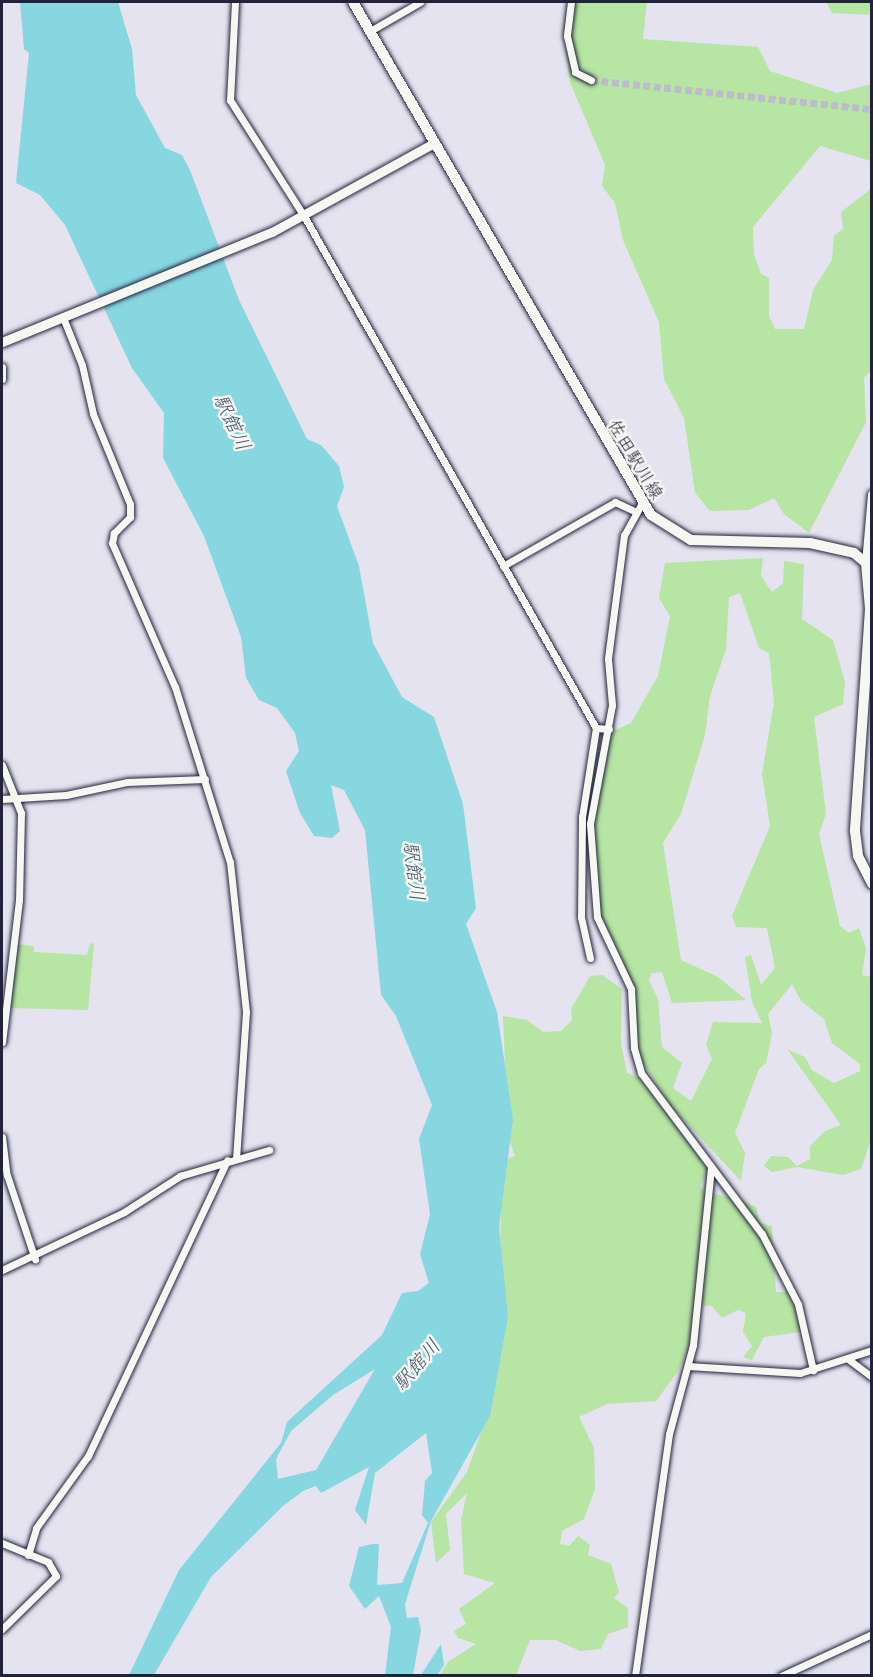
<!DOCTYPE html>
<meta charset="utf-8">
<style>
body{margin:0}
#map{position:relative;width:873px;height:1677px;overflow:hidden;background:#e4e3ef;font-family:Mali,"Klee One",sans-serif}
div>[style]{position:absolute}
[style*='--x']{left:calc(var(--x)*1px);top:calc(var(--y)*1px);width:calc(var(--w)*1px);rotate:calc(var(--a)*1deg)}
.green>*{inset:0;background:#b7e5a3}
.water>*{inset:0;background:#87d7e1}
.minor-tunnel>*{height:7px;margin-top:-3.5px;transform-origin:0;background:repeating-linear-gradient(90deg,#bdbccb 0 7px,transparent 0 10.5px)}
.roads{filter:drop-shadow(0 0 2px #22223b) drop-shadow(0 0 2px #22223b)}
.minor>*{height:7px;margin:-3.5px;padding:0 3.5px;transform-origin:3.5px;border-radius:3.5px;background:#f6f6f2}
.tertiary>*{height:9px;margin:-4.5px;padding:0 4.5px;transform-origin:4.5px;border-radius:4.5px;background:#f6f6f2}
.secondary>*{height:10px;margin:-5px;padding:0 5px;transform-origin:5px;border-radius:5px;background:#f6f6f2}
span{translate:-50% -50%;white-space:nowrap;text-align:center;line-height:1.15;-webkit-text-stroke:5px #f6f6f2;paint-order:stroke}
.street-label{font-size:18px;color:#22223b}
.water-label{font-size:20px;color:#40586d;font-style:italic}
.frame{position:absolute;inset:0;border:3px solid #22223b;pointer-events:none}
</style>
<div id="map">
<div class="green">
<div style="clip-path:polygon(569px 2px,647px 2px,643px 39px,758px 47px,770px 71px,837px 93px,871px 84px,871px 161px,820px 146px,753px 227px,754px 254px,761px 274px,769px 278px,769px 316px,775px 329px,804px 329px,813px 290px,832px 260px,834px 236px,843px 229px,841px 212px,871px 189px,872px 369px,864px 378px,866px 422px,809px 533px,784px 514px,774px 498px,749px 510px,710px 511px,695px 493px,684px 418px,664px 379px,659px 322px,623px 240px,615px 203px,602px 186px,605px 165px,570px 82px,563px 31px)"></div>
<div style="clip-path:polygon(826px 2px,871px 2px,871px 6px,869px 15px,832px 13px)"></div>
<div style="clip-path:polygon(evenodd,763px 558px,761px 576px,772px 592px,783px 583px,784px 561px,804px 564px,802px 619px,833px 640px,845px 682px,843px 704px,814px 717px,826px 814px,819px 834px,840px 926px,849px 933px,859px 928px,866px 948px,862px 975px,871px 977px,871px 1140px,861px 1169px,843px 1175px,797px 1167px,772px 1172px,764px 1166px,771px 1156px,788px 1157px,797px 1166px,810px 1159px,810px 1146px,825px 1131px,841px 1125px,788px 1050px,805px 1057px,812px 1070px,834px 1083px,860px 1071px,860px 1064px,832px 1043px,824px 1019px,801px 1001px,792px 984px,768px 1014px,772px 1033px,766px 1063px,759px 1069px,735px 1133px,745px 1153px,741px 1181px,669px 1104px,639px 1056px,634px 990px,596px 908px,592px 817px,611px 732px,631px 723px,658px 676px,670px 616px,659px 598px,665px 563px,763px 558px,740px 593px,759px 648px,769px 653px,774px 703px,762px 774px,770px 826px,732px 916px,736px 927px,767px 928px,775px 968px,761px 985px,751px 955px,745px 957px,752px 1002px,762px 1023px,713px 1022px,706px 1045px,712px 1059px,691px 1101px,673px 1088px,682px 1063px,662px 1047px,658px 999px,649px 981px,652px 973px,662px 972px,672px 1003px,746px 1000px,718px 977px,681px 960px,663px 843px,681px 814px,705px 735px,710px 696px,726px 649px,729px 597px,740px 593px)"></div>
<div style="clip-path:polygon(90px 943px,94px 944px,88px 1010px,9px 1008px,16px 944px,34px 946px,34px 952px,87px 955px)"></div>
<div style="clip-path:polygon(602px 975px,622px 989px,621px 1044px,627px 1073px,639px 1078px,710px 1168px,700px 1186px,705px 1192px,742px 1200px,756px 1207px,760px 1223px,772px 1226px,776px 1292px,794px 1292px,804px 1315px,800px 1332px,764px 1337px,752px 1360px,743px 1357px,752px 1346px,743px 1332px,746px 1313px,738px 1310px,722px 1318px,712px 1306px,697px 1305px,700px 1317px,679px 1370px,656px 1401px,607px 1404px,579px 1417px,594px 1448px,595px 1489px,584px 1519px,562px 1531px,560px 1544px,569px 1546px,578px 1536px,590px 1545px,588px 1555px,611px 1564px,619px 1592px,614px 1598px,628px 1608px,628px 1627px,608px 1634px,601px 1649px,580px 1651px,556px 1640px,530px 1640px,516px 1675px,440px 1675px,448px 1662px,476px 1644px,458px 1638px,454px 1631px,466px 1624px,459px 1609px,495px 1583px,464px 1574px,461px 1520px,467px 1493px,446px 1514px,450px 1550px,436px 1563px,431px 1522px,467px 1472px,482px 1430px,500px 1256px,502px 1161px,515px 1156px,508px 1136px,503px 1016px,527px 1020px,543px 1032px,561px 1031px,572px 1020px,571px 1009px,590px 976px)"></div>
</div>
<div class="water">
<div style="clip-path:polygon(evenodd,20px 2px,118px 2px,132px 49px,136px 95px,165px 148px,182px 155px,190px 170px,239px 300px,307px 439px,321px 445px,339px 466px,344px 487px,337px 506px,359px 566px,373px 643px,402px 697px,434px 717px,463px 804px,476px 908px,466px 924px,497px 1012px,513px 1119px,499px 1227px,508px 1317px,490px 1416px,431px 1521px,405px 1604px,407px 1618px,418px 1617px,421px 1630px,413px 1675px,385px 1675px,391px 1627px,379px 1596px,365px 1609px,349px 1586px,359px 1547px,372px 1544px,379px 1544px,377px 1585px,402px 1583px,428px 1523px,422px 1515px,425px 1481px,432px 1473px,426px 1433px,375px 1473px,366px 1525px,355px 1510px,369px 1467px,321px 1493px,316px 1486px,303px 1491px,283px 1506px,211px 1577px,154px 1675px,129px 1675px,179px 1570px,281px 1443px,287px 1422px,382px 1335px,402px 1293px,418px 1291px,429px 1283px,420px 1254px,430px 1214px,419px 1139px,432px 1105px,396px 1016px,381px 995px,365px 830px,344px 790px,331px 785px,340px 831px,332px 838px,314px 836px,300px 813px,286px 771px,299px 751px,295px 733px,277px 708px,259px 700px,246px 678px,241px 637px,204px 536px,163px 458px,164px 413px,132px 368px,65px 225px,40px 195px,16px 183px,29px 53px,24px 49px,20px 2px,375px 1369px,316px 1470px,278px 1479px,276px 1459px,291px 1431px,333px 1395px,375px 1369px)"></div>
<div style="clip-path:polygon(441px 1644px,444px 1665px,437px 1675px,421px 1675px)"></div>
</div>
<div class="minor-tunnel">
<div style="--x:591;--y:80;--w:282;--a:5.9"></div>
</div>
<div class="roads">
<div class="minor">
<div style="--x:235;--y:2;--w:98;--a:92.9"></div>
<div style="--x:230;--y:100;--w:138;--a:57.5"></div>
<div style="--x:304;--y:216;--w:589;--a:60.3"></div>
<div style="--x:571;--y:2;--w:34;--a:97"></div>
<div style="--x:567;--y:36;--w:37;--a:77"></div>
<div style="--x:575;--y:72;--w:18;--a:27"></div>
<div style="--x:370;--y:31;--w:58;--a:-30.1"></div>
<div style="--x:64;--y:320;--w:48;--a:68.2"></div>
<div style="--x:82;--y:365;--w:50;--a:77.3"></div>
<div style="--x:93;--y:414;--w:97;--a:67.7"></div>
<div style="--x:130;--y:504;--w:13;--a:90"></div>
<div style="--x:130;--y:517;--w:23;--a:135"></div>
<div style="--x:114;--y:533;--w:10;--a:101"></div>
<div style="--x:112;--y:543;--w:157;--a:66.4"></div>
<div style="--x:175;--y:687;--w:183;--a:72.6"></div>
<div style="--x:230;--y:862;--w:151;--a:83.9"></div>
<div style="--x:246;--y:1012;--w:145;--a:93.9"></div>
<div style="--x:2;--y:367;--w:12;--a:90"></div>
<div style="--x:642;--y:503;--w:37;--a:119"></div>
<div style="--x:624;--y:535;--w:125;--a:97.4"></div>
<div style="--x:608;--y:659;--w:46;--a:85"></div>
<div style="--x:612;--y:705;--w:121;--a:100.5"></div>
<div style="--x:590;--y:824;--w:93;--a:85.7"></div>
<div style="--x:597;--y:917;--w:80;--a:64.7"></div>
<div style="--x:631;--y:989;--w:59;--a:87.1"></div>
<div style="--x:634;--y:1048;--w:26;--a:74"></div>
<div style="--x:641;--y:1073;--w:201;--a:53.1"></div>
<div style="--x:762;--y:1234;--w:79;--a:62.8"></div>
<div style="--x:798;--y:1304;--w:68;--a:77.2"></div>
<div style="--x:503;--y:566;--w:129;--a:-29.7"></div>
<div style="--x:615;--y:502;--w:21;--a:25"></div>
<div style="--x:2;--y:765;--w:52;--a:68.4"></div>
<div style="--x:21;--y:813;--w:87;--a:91.3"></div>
<div style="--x:19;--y:900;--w:143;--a:96.8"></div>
<div style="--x:2;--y:799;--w:64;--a:-3.6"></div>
<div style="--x:66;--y:795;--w:62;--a:-12"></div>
<div style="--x:127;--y:782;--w:78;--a:-2.2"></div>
<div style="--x:590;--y:958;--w:42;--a:-102.4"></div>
<div style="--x:581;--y:917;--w:100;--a:-89.4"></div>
<div style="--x:582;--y:817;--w:90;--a:-81.1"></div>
<div style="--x:596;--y:728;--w:13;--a:4"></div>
<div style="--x:2;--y:1137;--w:38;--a:83"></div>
<div style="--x:7;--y:1175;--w:89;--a:71.6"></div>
<div style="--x:2;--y:1270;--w:135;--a:-25.4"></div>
<div style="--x:124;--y:1212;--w:67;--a:-32.7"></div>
<div style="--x:180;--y:1176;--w:93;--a:-16.3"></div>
<div style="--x:848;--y:1359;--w:30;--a:37"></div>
<div style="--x:688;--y:1366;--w:112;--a:3.6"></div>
<div style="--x:800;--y:1373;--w:76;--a:-17.7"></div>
<div style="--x:2;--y:1543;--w:50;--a:22.4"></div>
<div style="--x:48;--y:1562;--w:16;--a:60"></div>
<div style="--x:56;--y:1576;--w:76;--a:135.5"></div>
<div style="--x:28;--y:1555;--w:28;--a:-73"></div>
<div style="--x:36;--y:1528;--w:89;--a:-54.2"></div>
<div style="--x:88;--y:1456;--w:327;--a:-64.8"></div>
<div style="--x:635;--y:1676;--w:244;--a:-82"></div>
<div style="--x:669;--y:1434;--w:92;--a:-74.9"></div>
<div style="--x:693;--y:1345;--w:178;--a:-84.2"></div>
<div style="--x:781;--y:1676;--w:100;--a:-24.8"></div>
</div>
<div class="tertiary">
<div style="--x:2;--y:342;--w:292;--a:-22.2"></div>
<div style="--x:272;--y:232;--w:185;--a:-28.8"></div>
<div style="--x:866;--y:563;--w:69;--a:-85"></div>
</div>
<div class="secondary">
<div style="--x:353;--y:2;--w:593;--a:59.85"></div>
<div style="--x:651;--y:515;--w:47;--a:32"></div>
<div style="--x:691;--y:540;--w:119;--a:1.4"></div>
<div style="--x:810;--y:543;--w:45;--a:12.8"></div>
<div style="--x:854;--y:553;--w:16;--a:40"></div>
<div style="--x:866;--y:563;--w:46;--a:85"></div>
<div style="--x:870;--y:609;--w:223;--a:93.9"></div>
<div style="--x:855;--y:831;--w:25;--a:83"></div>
<div style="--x:858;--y:856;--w:31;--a:63"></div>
</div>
</div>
<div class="street-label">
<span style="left:636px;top:459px;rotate:59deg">佐田駅川線</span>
</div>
<div class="water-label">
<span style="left:233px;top:422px;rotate:65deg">駅館川</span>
<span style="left:415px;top:871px;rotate:83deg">駅館川</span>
<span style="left:416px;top:1364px;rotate:-49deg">駅館川</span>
</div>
<div class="frame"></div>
</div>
